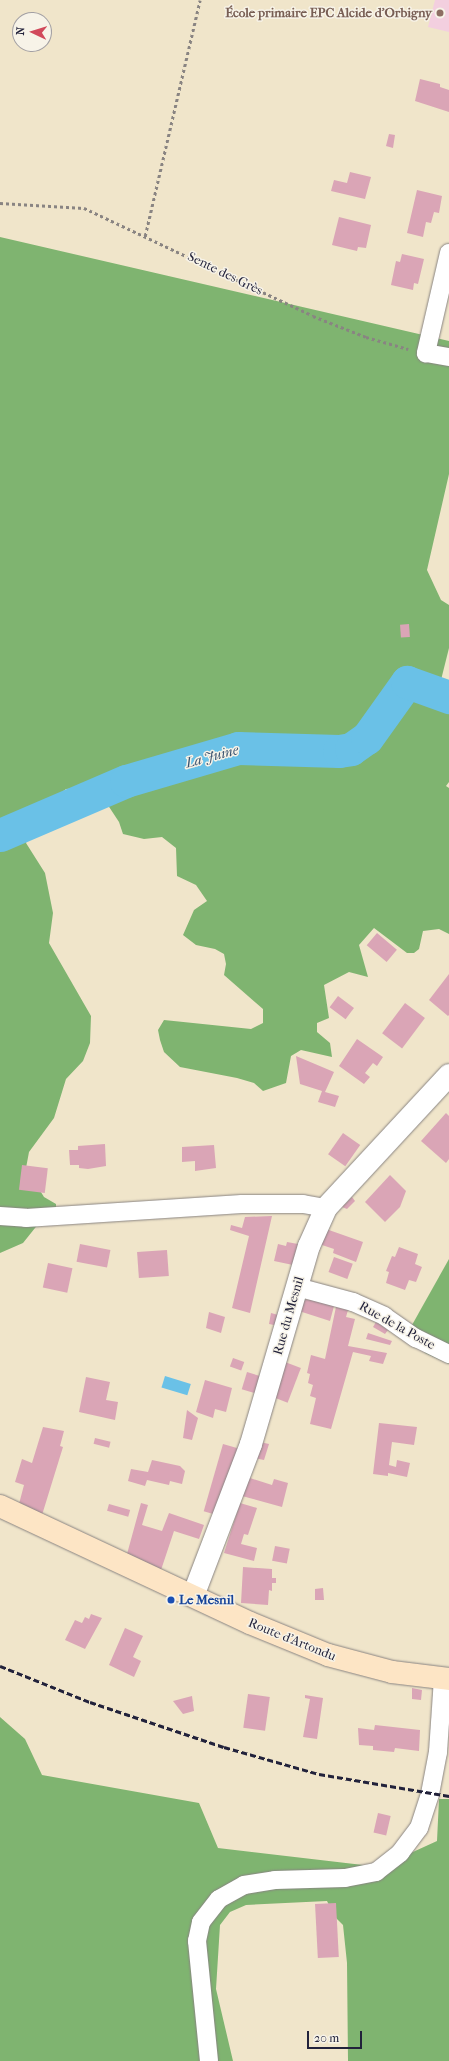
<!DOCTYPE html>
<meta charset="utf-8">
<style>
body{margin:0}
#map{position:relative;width:449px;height:2061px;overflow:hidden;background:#f0e5ca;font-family:"IM FELL French Canon",serif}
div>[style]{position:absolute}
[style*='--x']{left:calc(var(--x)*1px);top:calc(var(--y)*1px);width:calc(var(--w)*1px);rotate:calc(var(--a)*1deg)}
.built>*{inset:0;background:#f3cfdf}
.forest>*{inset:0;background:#7fb470}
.water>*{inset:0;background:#6ac1e7;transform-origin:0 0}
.river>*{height:33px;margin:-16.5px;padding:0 16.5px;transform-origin:16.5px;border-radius:16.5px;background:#6ac1e7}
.building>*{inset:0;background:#daa5b6;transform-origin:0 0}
.path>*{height:2.5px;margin-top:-1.25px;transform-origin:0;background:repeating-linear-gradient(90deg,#898482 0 3px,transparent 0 6px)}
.roads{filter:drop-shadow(0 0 1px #898482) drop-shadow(0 0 1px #898482)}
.minor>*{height:18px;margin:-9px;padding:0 9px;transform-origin:9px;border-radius:9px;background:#fff}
.tertiary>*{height:22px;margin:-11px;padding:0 11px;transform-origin:11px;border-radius:11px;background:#fff}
.secondary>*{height:22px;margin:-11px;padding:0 11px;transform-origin:11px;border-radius:11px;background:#fde5c5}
.rail>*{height:3px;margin-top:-1.5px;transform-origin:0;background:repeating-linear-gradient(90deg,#22223b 0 6px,transparent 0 9px)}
.dots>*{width:11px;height:11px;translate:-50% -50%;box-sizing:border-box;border:2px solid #f7f3e8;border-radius:50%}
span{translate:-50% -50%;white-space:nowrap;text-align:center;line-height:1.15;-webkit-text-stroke:3px #f7f3e8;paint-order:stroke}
.education-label{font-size:13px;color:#785e54;font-weight:700}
.right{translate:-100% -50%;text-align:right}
.street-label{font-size:13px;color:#22223b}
.transit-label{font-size:13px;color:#164399;font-weight:700}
.left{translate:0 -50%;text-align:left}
.water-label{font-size:14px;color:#38526f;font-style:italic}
.north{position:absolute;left:12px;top:12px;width:40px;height:40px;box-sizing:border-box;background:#f7f3e8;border:1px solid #a29fa3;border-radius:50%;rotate:274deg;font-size:11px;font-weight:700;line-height:16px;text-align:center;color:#22223b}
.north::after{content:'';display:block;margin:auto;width:14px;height:18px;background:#d1495b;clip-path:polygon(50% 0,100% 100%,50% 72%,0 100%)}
.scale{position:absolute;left:307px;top:2031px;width:55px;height:18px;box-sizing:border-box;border:2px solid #22223b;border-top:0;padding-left:5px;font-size:12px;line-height:14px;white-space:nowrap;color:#22223b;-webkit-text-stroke:3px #f7f3e8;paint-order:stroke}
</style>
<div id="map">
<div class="built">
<div style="clip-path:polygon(435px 0,449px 0,449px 32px,428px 27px)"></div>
</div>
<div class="forest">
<div style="clip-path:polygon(0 237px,449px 341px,449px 474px,427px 570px,441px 600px,449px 605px,449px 648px,440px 684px,449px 686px,449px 782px,446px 786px,449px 788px,449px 934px,439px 929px,423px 931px,419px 949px,414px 953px,407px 953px,374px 928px,359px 945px,368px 977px,349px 972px,324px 985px,329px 1018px,317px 1023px,317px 1032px,330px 1043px,332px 1057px,301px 1050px,291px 1056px,286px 1083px,263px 1091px,254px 1083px,237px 1078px,180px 1067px,164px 1052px,160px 1040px,158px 1030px,164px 1020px,251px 1029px,263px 1023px,263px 1009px,224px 975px,226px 964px,224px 954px,215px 949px,196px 945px,183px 935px,194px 910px,207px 901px,196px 885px,177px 876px,176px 848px,162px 837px,144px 839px,123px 834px,119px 822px,96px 787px,66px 789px,40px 809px,26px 843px,45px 873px,53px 913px,49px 943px,91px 1016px,90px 1043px,83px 1061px,66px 1079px,54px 1118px,29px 1152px,26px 1168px,44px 1197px,56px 1204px,56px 1217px,39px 1223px,23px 1243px,0 1253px)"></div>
<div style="clip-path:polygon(449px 1259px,449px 1364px,425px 1353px,412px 1325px)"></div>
<div style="clip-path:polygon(0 1717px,25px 1739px,42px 1775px,199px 1803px,218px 1848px,380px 1867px,437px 1841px,439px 1799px,449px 1799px,449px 2061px,348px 2061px,347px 1963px,343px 1925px,335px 1917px,327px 1901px,246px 1905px,230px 1912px,220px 1925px,216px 1989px,233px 2061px,0 2061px)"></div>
</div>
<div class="water">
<div style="left:165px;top:1376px;width:27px;height:12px;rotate:17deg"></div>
</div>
<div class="river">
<div style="--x:0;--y:835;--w:137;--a:-23.2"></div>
<div style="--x:126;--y:781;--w:117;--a:-16.4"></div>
<div style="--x:238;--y:748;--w:101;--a:1.7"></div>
<div style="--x:339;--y:751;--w:12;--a:-9"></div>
<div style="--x:351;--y:749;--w:19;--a:-35"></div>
<div style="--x:367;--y:738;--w:69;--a:-54.5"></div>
<div style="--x:407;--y:682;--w:45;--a:19.7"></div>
</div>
<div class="building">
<div style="clip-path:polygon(420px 79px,440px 84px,440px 87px,449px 90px,449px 112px,415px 101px)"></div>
<div style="clip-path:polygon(389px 134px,395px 135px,393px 148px,386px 146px)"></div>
<div style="clip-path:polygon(350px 172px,371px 177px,365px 199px,331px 191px,334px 180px,347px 183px)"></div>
<div style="clip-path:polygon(417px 190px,442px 196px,439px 213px,434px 212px,431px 223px,426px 222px,423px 237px,407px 233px)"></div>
<div style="clip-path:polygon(339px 217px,371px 225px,366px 248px,358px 247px,357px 251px,332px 245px)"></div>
<div style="clip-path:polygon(402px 254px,424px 259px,418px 284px,414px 283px,413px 290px,391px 285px,396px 261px,400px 262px)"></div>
<div style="left:409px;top:624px;width:13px;height:9px;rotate:86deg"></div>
<div style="left:377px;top:933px;width:26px;height:16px;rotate:40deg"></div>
<div style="clip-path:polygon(449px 974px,449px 1015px,448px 1016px,429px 1000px)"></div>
<div style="left:338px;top:996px;width:20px;height:14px;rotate:37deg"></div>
<div style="left:405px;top:1003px;width:25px;height:38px;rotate:37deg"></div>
<div style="clip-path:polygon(357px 1039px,383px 1057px,377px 1066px,373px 1063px,365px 1073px,370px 1077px,364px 1084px,339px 1066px)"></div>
<div style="clip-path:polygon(296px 1056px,334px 1072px,325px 1092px,339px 1096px,335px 1107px,318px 1102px,322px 1091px,300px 1084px)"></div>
<div style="clip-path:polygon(446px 1113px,449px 1116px,449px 1159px,446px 1163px,421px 1141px)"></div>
<div style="left:343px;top:1133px;width:21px;height:26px;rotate:35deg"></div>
<div style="clip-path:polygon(105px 1144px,106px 1166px,88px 1169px,79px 1168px,79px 1165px,70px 1165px,69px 1150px,78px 1150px,78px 1146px)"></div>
<div style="clip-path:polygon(214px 1145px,216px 1168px,195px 1171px,195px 1161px,182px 1162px,182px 1147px)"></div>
<div style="left:22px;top:1165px;width:26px;height:25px;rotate:7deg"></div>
<div style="clip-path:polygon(390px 1175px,406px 1191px,400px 1207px,385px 1222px,365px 1202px)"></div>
<div style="clip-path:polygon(352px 1197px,355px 1201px,347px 1209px,342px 1207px)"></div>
<div style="clip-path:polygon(272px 1216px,250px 1313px,232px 1308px,249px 1236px,230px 1230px,231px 1225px,242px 1228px,245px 1217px)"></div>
<div style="clip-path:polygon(326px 1229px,363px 1242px,356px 1262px,333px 1253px,334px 1249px,319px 1244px)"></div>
<div style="clip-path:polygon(287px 1242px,298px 1244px,293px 1265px,274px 1261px,278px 1244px,286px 1246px)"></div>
<div style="left:80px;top:1244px;width:31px;height:18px;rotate:11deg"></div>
<div style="clip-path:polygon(399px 1247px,418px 1254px,415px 1264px,422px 1267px,416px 1282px,409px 1280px,405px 1290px,386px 1283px,389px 1272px,386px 1271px,392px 1256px,395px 1257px)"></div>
<div style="left:167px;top:1250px;width:26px;height:30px;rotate:86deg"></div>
<div style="left:334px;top:1257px;width:20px;height:16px;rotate:20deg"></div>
<div style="left:48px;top:1263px;width:25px;height:25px;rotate:12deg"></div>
<div style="clip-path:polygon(309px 1299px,334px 1306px,330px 1321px,299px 1311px,301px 1301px)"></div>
<div style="clip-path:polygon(336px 1307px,348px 1310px,346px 1317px,355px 1319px,348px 1346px,387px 1353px,383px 1364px,369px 1361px,371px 1356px,353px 1352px,331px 1429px,310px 1424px,316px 1398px,310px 1396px,313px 1385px,308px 1383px,310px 1374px,307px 1373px,311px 1355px,325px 1359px)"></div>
<div style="clip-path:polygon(209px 1312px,225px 1317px,221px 1333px,206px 1328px)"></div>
<div style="clip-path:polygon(271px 1313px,282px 1316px,279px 1326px,269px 1324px)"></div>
<div style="clip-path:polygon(376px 1322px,388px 1330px,385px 1334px,373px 1327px)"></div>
<div style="clip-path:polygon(368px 1333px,392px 1341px,390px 1345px,366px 1339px)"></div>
<div style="left:233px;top:1358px;width:12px;height:9px;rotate:20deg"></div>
<div style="left:285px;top:1362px;width:17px;height:37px;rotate:21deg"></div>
<div style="left:247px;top:1372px;width:17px;height:18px;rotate:17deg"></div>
<div style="clip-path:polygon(86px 1377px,110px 1382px,106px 1400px,118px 1402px,115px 1420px,79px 1412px)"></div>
<div style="clip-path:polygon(205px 1380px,232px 1388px,226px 1412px,215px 1409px,213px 1418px,196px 1412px)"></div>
<div style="clip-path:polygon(187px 1410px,198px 1418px,192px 1440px,183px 1438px)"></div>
<div style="clip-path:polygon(379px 1423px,417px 1427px,414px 1445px,392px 1442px,389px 1465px,396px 1467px,397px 1460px,410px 1463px,407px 1477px,388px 1473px,388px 1476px,373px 1474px)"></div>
<div style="clip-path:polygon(43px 1427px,64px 1431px,60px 1446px,63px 1447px,42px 1515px,19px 1504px,24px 1485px,15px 1482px,22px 1459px,32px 1463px)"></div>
<div style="left:95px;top:1438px;width:16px;height:6px;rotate:14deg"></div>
<div style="clip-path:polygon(260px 1442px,269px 1444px,264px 1460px,254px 1458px)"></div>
<div style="left:223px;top:1444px;width:18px;height:70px;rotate:16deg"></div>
<div style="clip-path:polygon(152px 1460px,180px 1466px,185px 1471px,182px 1484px,170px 1481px,169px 1485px,147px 1480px,145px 1486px,128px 1481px,131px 1469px,148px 1472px)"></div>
<div style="clip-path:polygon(247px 1477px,272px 1485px,274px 1479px,288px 1483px,282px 1507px,242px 1496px)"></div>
<div style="clip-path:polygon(141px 1503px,148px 1505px,142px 1525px,162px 1531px,169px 1513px,204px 1525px,199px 1539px,174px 1531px,161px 1570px,127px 1554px)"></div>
<div style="clip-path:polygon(240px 1503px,257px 1508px,248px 1535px,244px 1534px,241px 1544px,257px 1548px,254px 1561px,224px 1553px)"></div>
<div style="left:109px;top:1504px;width:22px;height:7px;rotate:16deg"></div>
<div style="left:275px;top:1546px;width:15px;height:15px;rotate:11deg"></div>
<div style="clip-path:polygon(243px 1567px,272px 1569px,272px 1578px,276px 1578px,276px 1583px,272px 1583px,272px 1591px,269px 1590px,268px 1605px,241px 1603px)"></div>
<div style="clip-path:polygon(323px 1588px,324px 1600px,315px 1600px,315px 1589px)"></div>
<div style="clip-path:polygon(91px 1614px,102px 1618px,85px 1649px,65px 1640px,75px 1620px,82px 1623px,85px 1617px,89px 1619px)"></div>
<div style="clip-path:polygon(125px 1628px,143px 1636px,133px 1657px,141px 1661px,134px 1677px,109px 1665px)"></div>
<div style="clip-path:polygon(412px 1688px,422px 1690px,421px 1700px,412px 1699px)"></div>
<div style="left:248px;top:1694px;width:22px;height:34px;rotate:8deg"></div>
<div style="clip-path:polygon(305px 1695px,323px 1698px,317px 1739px,303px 1737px,310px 1699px,305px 1698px)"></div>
<div style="clip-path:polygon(192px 1696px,194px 1711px,183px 1714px,173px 1701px)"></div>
<div style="clip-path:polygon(375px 1725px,420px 1730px,419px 1751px,395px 1748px,394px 1752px,373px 1750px,373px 1746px,359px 1745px,358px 1728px,374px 1730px)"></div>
<div style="left:378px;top:1813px;width:13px;height:20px;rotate:13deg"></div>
<div style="left:336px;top:1903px;width:54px;height:21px;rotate:87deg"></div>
</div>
<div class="path">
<div style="--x:0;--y:203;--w:84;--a:3.4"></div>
<div style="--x:84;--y:208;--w:253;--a:25.2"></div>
<div style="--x:313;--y:316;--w:57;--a:21.6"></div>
<div style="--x:366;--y:337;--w:44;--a:15.9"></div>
<div style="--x:145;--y:236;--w:242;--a:-76.9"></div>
</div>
<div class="roads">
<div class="minor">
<div style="--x:449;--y:253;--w:103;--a:103"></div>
<div style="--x:426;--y:353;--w:23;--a:10"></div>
<div style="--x:0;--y:1216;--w:26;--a:4"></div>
<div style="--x:26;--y:1218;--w:216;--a:-3.7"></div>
<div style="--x:242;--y:1204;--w:61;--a:0"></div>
<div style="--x:303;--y:1204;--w:23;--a:10"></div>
<div style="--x:297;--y:1287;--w:58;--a:15"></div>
<div style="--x:353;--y:1302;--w:34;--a:24"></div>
<div style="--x:384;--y:1316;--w:39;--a:35"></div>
<div style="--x:416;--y:1338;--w:37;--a:26"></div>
<div style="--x:209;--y:2061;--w:121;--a:-95.7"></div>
<div style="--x:197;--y:1941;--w:19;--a:-78"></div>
<div style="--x:201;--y:1922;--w:29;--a:-52"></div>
<div style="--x:219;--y:1899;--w:29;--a:-29"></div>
<div style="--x:244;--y:1885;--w:31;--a:-9"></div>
<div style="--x:275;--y:1880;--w:70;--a:-1.6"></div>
<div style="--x:345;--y:1878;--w:32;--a:-11"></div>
<div style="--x:376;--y:1872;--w:31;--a:-38"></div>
<div style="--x:400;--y:1853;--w:31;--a:-53"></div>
<div style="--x:419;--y:1828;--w:36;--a:-72"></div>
<div style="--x:430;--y:1794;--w:43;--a:-79.2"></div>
<div style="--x:438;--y:1752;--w:74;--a:-86.1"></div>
</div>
<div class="tertiary">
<div style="--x:193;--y:1596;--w:163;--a:-69.1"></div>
<div style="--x:251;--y:1444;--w:206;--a:-73.7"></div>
<div style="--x:309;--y:1246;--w:42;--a:-65.9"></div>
<div style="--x:326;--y:1208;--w:181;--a:-47.2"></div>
</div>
<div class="secondary">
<div style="--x:0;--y:1506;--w:276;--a:25.1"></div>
<div style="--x:250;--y:1623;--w:84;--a:22.3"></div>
<div style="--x:328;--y:1655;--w:66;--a:14.9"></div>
<div style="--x:392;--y:1672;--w:57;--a:7"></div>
</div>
</div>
<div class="rail">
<div style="--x:0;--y:1666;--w:97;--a:21.8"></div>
<div style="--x:90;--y:1702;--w:141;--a:18.6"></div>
<div style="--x:224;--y:1747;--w:99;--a:15.9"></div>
<div style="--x:319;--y:1774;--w:132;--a:9.6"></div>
</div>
<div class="dots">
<div style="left:440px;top:13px;background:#8d6e63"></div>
<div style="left:171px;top:1600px;background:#1a4fb4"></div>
</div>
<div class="education-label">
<span class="right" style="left:432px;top:13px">École primaire EPC Alcide d'Orbigny</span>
</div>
<div class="street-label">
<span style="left:225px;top:274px;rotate:26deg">Sente des Grès</span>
<span style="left:289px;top:1316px;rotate:-74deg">Rue du Mesnil</span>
<span style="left:397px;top:1326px;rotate:29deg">Rue de la Poste</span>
<span style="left:292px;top:1640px;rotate:22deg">Route d'Artondu</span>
</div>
<div class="transit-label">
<span class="left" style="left:179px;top:1600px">Le Mesnil</span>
</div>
<div class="water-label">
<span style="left:212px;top:757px;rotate:-15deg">La Juine</span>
</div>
<div class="north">N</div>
<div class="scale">20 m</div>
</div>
